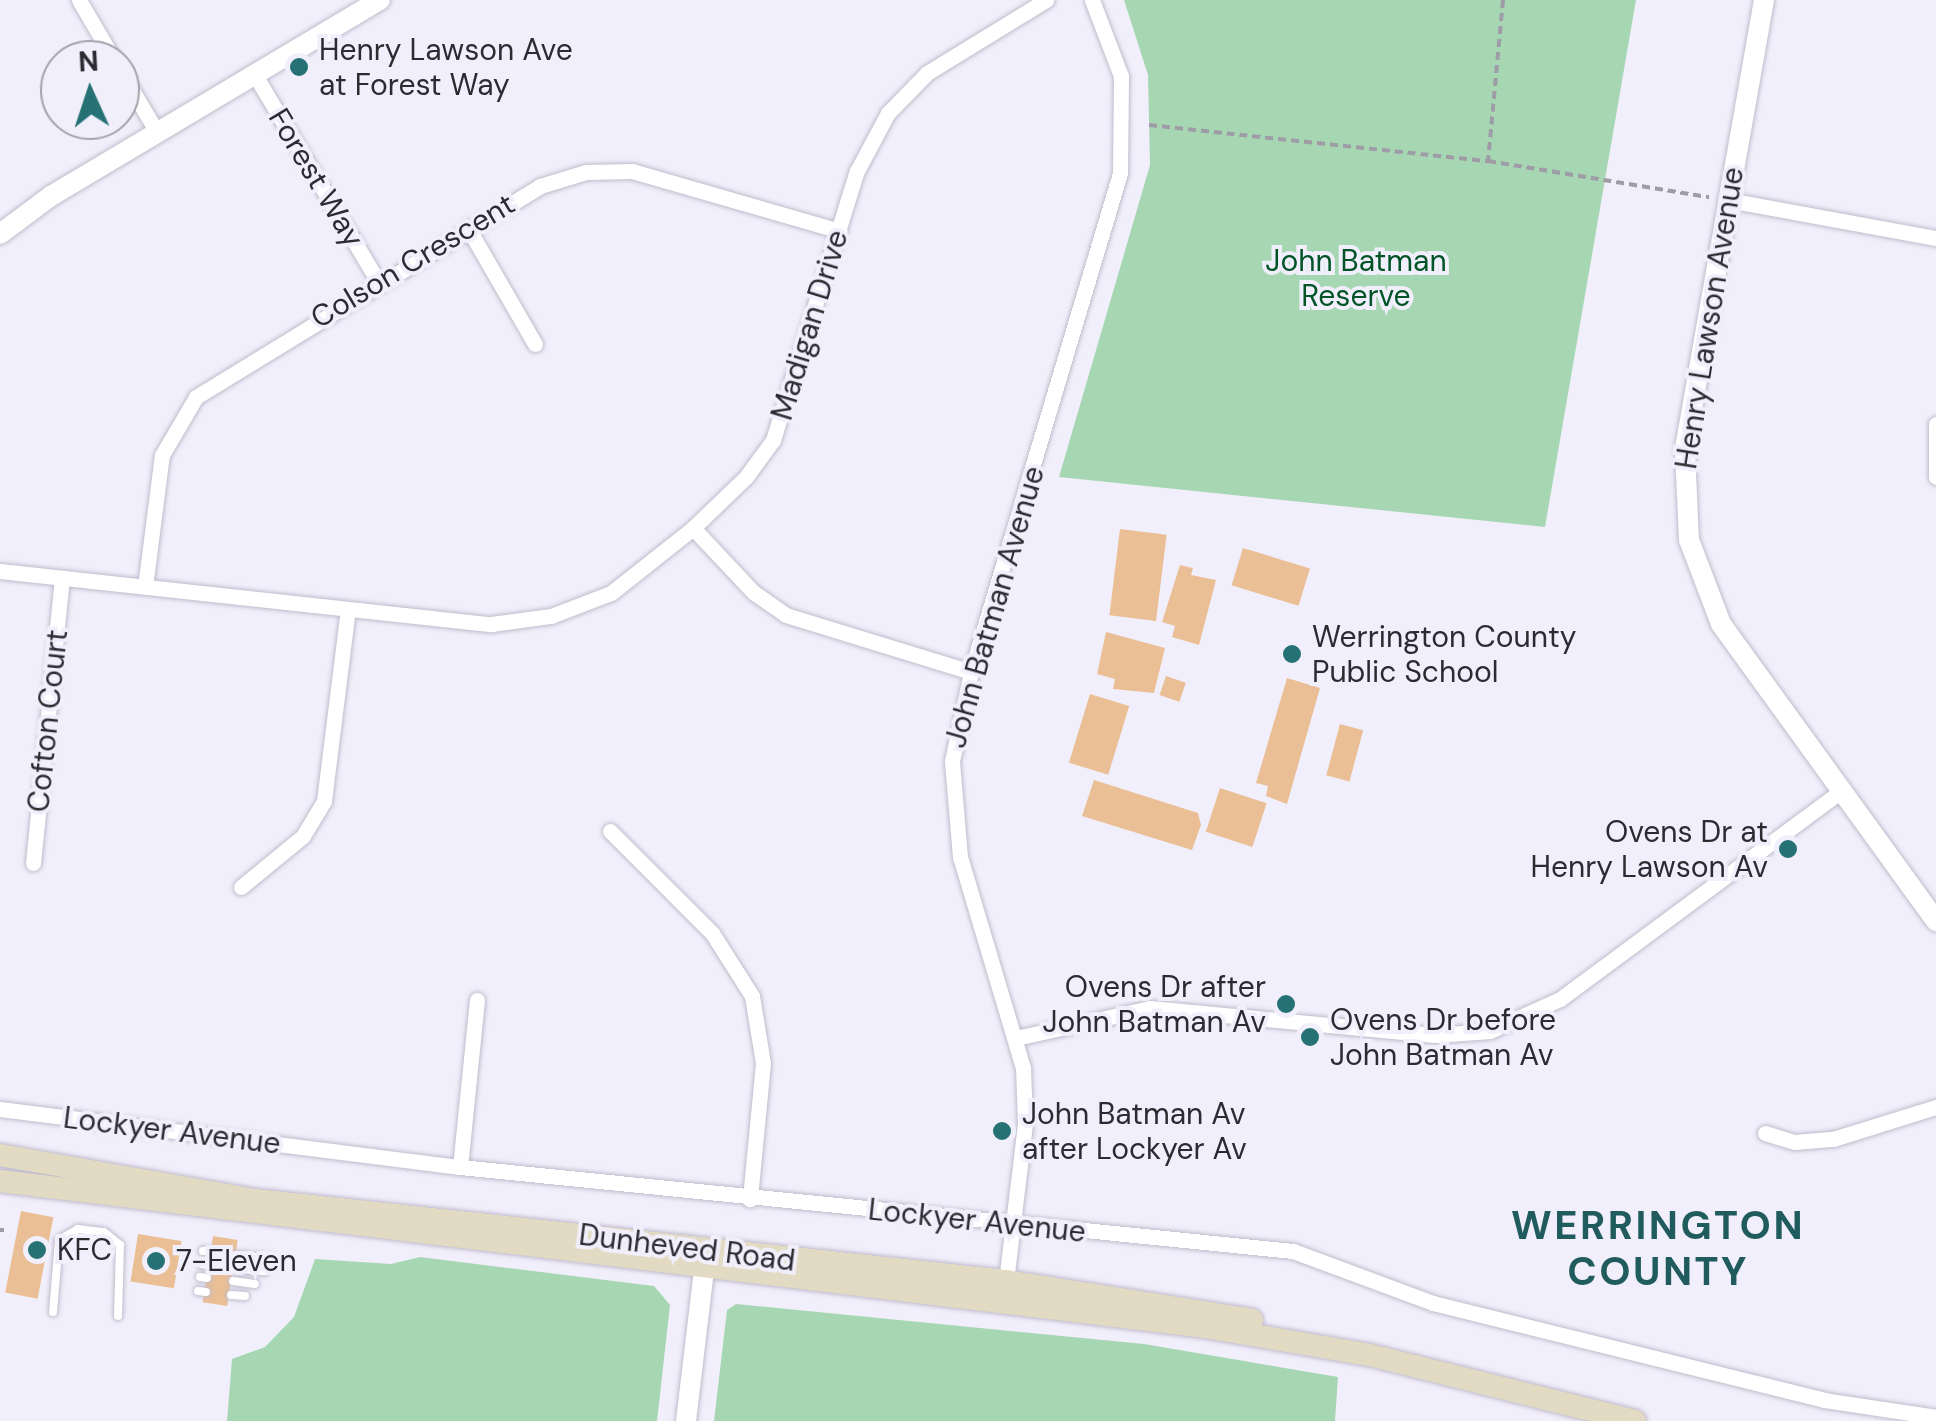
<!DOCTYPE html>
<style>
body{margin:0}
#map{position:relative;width:1936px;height:1421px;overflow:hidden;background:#f2effc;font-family:"DM Sans",sans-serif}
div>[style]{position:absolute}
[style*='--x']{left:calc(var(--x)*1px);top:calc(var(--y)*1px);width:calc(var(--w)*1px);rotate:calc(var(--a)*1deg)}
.green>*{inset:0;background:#a7d6b2}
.building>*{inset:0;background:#eabf95;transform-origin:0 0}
.path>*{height:4px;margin-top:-2px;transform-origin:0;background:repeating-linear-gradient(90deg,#9e9ca6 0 8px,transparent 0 13px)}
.roads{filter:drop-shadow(0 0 2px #c0bccc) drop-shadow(0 0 2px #c0bccc)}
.service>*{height:8px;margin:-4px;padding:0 4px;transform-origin:4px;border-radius:4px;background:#fff}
.minor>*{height:15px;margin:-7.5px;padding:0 7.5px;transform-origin:7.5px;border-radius:7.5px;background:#fff}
.tertiary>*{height:20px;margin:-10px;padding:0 10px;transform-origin:10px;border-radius:10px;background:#fff}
.secondary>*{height:22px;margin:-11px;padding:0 11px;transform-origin:11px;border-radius:11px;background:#e3dac4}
.dots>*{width:28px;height:28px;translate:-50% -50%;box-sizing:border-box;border:5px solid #f2effc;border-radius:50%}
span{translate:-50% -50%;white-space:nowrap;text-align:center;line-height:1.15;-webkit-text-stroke:8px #f2effc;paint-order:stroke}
.poi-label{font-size:30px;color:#2c2b31}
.left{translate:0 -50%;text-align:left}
.right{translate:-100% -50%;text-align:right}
.street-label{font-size:30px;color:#2c2b31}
.park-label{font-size:30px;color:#005426}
.district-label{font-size:40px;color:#205b5d;font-weight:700;letter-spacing:2.5px}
.north{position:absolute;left:40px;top:40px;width:100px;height:100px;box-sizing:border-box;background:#f2effc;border:2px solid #a3a1ab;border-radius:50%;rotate:357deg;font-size:28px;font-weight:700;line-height:40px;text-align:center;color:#2c2b31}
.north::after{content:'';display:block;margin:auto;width:35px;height:45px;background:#267174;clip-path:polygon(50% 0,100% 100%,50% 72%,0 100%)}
</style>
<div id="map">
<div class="green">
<div style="clip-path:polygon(1124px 0,1636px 0,1545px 527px,1059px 477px,1150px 165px,1148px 75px)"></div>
<div style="clip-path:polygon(420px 1257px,654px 1286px,670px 1305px,657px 1421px,227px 1421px,232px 1359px,265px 1347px,294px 1317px,315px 1259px,391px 1264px)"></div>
<div style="clip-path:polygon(736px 1304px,1144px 1344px,1338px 1377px,1335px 1421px,714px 1421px,727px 1310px)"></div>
</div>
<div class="building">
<div style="left:1120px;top:529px;width:47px;height:87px;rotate:7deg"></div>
<div style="left:1243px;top:548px;width:70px;height:39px;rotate:17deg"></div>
<div style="clip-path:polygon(1180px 565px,1193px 568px,1191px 575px,1216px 580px,1199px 645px,1172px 637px,1175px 626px,1162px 622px)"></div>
<div style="clip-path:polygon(1106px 632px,1165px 648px,1154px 693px,1113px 689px,1115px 679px,1097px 674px)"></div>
<div style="left:1166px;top:676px;width:21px;height:20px;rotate:19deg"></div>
<div style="clip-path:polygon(1287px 678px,1320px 688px,1287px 804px,1266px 796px,1268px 786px,1256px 783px)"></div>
<div style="left:1090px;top:694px;width:41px;height:72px;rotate:17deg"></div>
<div style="left:1340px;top:724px;width:24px;height:53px;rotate:15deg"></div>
<div style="clip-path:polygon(1094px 780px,1198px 813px,1201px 825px,1192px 850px,1082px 816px)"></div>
<div style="left:1220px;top:788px;width:49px;height:46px;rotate:18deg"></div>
<div style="left:21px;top:1211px;width:33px;height:83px;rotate:11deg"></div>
<div style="left:138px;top:1234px;width:44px;height:48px;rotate:9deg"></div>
<div style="left:213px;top:1236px;width:25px;height:67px;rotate:9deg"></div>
</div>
<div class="path">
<div style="--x:1503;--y:0;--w:162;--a:95.3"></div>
<div style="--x:1488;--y:161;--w:224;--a:9.3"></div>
<div style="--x:1149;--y:125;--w:341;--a:6.1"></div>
<div style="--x:0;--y:1230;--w:4;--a:0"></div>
</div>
<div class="roads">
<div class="service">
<div style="--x:203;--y:1251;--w:6;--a:0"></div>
<div style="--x:236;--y:1255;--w:38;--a:6"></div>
<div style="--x:201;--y:1264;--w:8;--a:7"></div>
<div style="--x:234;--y:1268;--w:31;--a:6"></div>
<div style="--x:200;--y:1277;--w:7;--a:8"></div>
<div style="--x:233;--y:1281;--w:22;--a:8"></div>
<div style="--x:198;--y:1291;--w:8;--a:7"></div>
<div style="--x:231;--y:1295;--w:14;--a:4"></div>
<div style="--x:53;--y:1312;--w:72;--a:-85.2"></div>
<div style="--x:59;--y:1240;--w:22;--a:-30"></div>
<div style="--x:78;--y:1229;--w:26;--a:7"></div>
<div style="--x:104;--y:1232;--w:21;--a:39"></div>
<div style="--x:120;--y:1245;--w:71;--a:91.6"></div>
</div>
<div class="minor">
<div style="--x:79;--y:0;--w:69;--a:59.7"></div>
<div style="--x:120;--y:70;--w:72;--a:59.2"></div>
<div style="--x:255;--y:75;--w:240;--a:59.2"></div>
<div style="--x:1728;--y:200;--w:211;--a:10.4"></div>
<div style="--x:468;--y:228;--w:134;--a:60"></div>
<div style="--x:1936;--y:424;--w:53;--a:90"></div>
<div style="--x:693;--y:528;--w:88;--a:46.8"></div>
<div style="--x:753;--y:592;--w:40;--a:34.9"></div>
<div style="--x:786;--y:615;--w:194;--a:17.1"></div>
<div style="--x:0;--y:571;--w:494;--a:6.2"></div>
<div style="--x:491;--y:624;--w:61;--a:-7.6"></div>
<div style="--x:551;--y:616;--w:64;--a:-21"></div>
<div style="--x:611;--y:593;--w:105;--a:-38.4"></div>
<div style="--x:693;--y:528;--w:74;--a:-43.9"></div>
<div style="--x:746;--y:477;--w:46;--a:-53.9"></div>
<div style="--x:773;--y:440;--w:282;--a:-72.7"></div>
<div style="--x:857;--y:171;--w:66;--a:-61.9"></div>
<div style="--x:888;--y:113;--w:56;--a:-45.7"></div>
<div style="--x:927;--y:73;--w:140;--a:-31.5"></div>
<div style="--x:145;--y:587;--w:133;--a:-82.7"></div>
<div style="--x:162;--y:455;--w:67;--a:-59.6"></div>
<div style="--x:196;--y:397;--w:404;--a:-31.5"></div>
<div style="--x:540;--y:186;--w:48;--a:-16.9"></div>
<div style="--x:586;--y:172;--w:46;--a:-1.2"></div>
<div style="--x:632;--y:171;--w:216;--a:16.1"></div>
<div style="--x:610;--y:831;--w:144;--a:45"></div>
<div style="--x:712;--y:933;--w:75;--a:57.6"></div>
<div style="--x:752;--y:996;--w:68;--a:80.7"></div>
<div style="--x:763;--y:1063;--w:137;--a:95.5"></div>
<div style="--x:33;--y:863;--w:286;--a:-84.2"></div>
<div style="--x:241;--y:887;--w:80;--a:-39.4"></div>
<div style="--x:303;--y:836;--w:41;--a:-59"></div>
<div style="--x:324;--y:801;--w:193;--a:-82.9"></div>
<div style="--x:1016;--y:1038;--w:137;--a:-12.6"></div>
<div style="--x:1150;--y:1008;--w:286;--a:5.4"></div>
<div style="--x:1435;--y:1035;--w:55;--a:-4.2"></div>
<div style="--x:1490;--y:1031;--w:77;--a:-24.6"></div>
<div style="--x:1560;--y:999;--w:348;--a:-36.5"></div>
<div style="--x:0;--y:1109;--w:464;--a:7.2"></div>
<div style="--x:460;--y:1167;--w:837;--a:5.76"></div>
<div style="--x:1293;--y:1251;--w:149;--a:20.4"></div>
<div style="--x:1433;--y:1303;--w:403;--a:13.9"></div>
<div style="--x:1824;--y:1400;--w:113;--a:8.6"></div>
<div style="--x:1765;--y:1133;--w:31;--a:17"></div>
<div style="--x:1795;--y:1142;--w:38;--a:-5"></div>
<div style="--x:1833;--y:1139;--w:108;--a:-17.3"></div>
<div style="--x:460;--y:1167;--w:168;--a:-84.2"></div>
<div style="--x:1006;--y:1281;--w:158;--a:-83.1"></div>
<div style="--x:1025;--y:1124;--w:56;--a:-92"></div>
<div style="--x:1023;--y:1068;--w:220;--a:-106.6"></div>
<div style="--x:960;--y:857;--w:96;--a:-94.8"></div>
<div style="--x:952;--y:761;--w:91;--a:-77.9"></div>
<div style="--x:971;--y:672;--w:521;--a:-73.37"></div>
<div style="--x:1120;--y:173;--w:97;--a:-89.4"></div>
<div style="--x:1121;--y:76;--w:81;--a:-110.9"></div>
</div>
<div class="tertiary">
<div style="--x:1764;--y:0;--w:457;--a:100"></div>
<div style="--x:1685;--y:450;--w:90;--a:87.5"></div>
<div style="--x:1689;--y:540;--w:90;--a:69.1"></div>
<div style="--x:1721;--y:624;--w:367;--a:54.1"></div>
<div style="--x:0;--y:234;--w:64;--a:-36.7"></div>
<div style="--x:51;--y:196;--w:383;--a:-30.8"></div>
<div style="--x:686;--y:1421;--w:153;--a:-83.2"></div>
</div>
<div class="secondary">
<div style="--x:0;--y:1155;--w:259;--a:10"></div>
<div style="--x:255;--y:1200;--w:755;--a:6.16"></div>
<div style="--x:1006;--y:1281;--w:249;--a:9"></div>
<div style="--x:0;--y:1181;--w:1215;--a:6.9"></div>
<div style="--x:1206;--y:1327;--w:166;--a:9.7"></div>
<div style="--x:1370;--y:1355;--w:273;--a:14"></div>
</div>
</div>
<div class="dots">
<div style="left:299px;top:67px;background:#267174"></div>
<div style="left:1292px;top:654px;background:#267174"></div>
<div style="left:1788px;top:849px;background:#267174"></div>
<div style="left:1286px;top:1004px;background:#267174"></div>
<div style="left:1310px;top:1037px;background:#267174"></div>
<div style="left:1002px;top:1131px;background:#267174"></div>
<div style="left:37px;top:1250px;background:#267174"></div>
<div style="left:156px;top:1261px;background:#267174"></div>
</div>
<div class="poi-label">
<span class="left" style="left:319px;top:67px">Henry Lawson Ave<br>at Forest Way</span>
<span class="left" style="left:1312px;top:654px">Werrington County<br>Public School</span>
<span class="right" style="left:1768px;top:849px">Ovens Dr at<br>Henry Lawson Av</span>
<span class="right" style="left:1266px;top:1004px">Ovens Dr after<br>John Batman Av</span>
<span class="left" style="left:1330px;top:1037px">Ovens Dr before<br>John Batman Av</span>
<span class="left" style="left:1022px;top:1131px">John Batman Av<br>after Lockyer Av</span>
<span class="left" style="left:57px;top:1250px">KFC</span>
<span class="left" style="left:176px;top:1261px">7-Eleven</span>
</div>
<div class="street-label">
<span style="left:316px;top:178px;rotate:59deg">Forest Way</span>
<span style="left:413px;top:261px;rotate:-31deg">Colson Crescent</span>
<span style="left:1710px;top:318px;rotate:-81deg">Henry Lawson Avenue</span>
<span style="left:810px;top:325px;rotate:-73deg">Madigan Drive</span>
<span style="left:995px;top:607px;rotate:-74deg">John Batman Avenue</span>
<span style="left:48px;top:721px;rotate:-84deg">Cofton Court</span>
<span style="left:172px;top:1131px;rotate:7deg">Lockyer Avenue</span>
<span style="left:977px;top:1221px;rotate:6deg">Lockyer Avenue</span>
<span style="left:687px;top:1248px;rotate:7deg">Dunheved Road</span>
</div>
<div class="park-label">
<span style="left:1356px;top:278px">John Batman<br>Reserve</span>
</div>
<div class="district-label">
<span style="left:1658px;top:1248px">WERRINGTON<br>COUNTY</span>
</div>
<div class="north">N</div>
</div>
